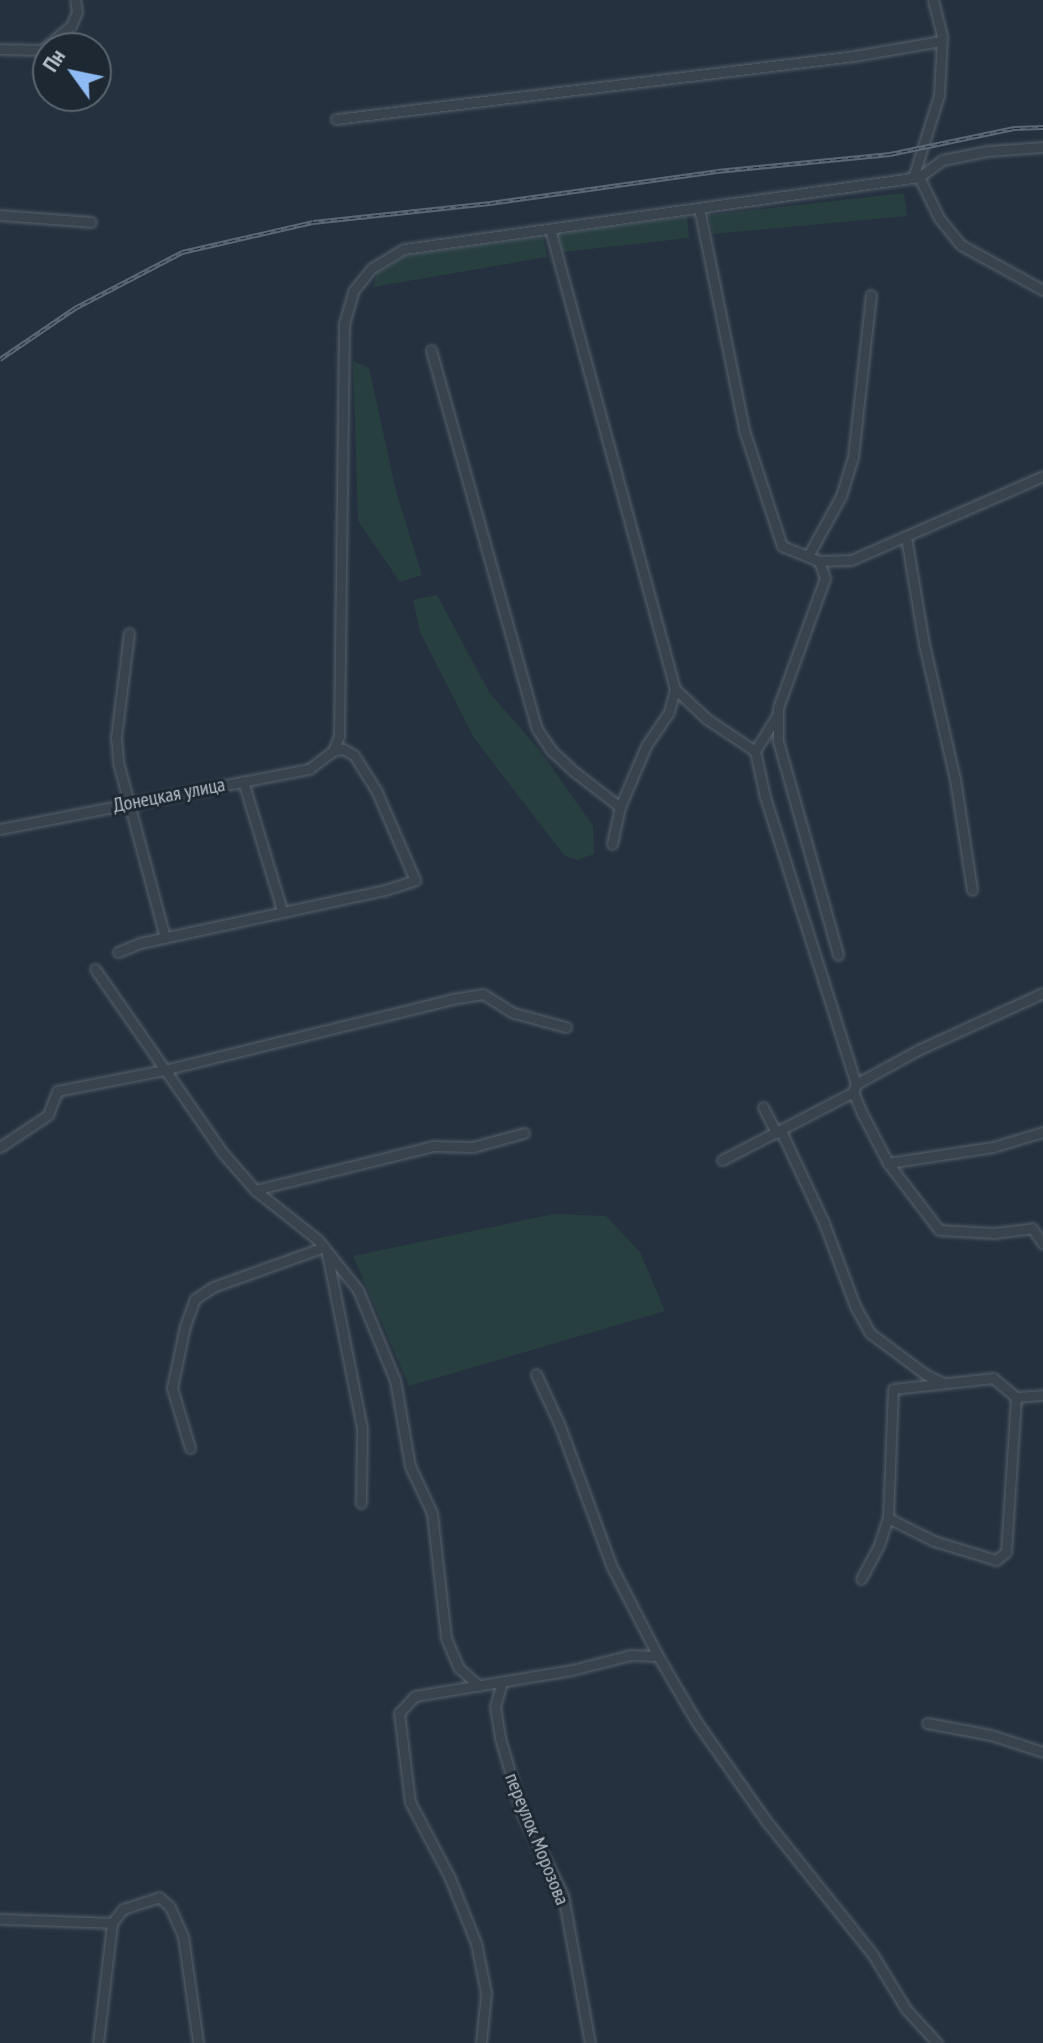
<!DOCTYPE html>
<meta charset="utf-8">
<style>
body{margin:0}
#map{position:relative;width:1043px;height:2043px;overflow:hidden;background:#25313e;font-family:"PT Sans Narrow",sans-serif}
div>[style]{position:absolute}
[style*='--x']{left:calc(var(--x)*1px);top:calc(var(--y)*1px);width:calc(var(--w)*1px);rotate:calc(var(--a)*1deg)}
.green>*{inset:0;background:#283f40}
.roads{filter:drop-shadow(0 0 2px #57616c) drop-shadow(0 0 2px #57616c)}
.minor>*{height:9px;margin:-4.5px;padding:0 4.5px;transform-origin:4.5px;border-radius:4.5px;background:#39434e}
.rail>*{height:5px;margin-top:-2.5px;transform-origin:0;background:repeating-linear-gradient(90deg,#1e2833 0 6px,#5b6774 0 12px);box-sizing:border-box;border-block:2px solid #5b6774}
span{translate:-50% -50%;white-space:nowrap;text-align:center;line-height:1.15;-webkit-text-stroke:6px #1e2833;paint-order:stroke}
.street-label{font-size:20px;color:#b5bec9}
.north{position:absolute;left:32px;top:32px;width:80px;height:80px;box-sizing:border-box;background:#1e2833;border:2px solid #5a646f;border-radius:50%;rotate:303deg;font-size:22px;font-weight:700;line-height:32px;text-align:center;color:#b5bec9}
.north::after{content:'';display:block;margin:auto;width:28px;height:36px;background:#8fbbf4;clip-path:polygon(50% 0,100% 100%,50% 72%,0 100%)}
</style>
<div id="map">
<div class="green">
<div style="clip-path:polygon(904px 193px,907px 216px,713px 234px,708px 215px)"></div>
<div style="clip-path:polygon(687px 216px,689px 238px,563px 252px,557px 234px)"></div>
<div style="clip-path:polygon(543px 236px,547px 257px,373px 287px,377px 273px,407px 255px)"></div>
<div style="clip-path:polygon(353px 361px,369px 368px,396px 491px,422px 575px,400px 582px,358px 521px)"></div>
<div style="clip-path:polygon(437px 595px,489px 692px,541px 752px,593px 826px,594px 854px,577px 860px,564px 855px,474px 738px,420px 632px,413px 600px)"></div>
<div style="clip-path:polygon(554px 1214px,606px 1216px,640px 1252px,665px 1311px,409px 1386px,353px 1256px)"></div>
</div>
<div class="roads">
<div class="minor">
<div style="--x:0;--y:49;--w:42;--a:1.4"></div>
<div style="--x:42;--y:50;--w:38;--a:-40"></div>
<div style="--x:71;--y:26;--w:15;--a:-67"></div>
<div style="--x:77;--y:12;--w:12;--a:-99"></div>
<div style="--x:336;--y:119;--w:522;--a:-6.93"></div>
<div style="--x:854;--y:56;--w:88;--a:-9.8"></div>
<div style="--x:919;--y:177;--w:46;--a:64"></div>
<div style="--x:939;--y:218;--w:35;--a:51"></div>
<div style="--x:961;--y:245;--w:94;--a:28.8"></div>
<div style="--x:913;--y:178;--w:87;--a:-72.6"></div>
<div style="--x:939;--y:95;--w:59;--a:-87.1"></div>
<div style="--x:942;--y:36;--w:37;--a:-104"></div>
<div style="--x:699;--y:208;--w:227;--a:78.5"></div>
<div style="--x:744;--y:430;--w:122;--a:71.9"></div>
<div style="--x:782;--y:546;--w:40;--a:22"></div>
<div style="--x:819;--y:561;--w:18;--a:71"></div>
<div style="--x:825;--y:578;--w:138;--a:109.9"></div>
<div style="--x:778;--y:708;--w:33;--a:90"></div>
<div style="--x:778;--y:741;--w:222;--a:74.3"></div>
<div style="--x:0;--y:215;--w:91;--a:4.4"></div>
<div style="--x:550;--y:229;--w:477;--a:74.8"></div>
<div style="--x:675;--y:689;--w:44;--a:43.2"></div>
<div style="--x:707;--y:719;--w:58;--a:33.7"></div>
<div style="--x:431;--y:350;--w:394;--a:74.4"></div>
<div style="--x:537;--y:729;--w:27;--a:56"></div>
<div style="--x:552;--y:751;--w:33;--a:43"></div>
<div style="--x:576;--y:773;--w:56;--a:37.7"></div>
<div style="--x:906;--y:537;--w:109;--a:80.5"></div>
<div style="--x:924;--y:644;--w:139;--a:77.1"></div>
<div style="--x:955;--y:779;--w:112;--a:81.3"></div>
<div style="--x:808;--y:556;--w:68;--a:-61.2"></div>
<div style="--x:841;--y:496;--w:41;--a:-72.9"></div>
<div style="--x:853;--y:457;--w:163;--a:-83.7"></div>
<div style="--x:819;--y:561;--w:32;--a:-2"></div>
<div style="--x:851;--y:560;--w:210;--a:-23.6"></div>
<div style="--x:129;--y:633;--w:105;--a:97.1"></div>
<div style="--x:116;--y:737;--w:25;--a:85"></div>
<div style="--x:118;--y:762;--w:182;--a:75"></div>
<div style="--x:778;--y:714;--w:44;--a:121.9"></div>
<div style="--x:755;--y:751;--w:47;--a:77.7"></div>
<div style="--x:765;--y:797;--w:301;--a:72.4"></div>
<div style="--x:856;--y:1084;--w:9;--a:111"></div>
<div style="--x:853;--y:1092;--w:25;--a:67"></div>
<div style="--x:863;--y:1115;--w:54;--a:62.5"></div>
<div style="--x:888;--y:1163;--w:84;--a:52.7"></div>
<div style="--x:939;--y:1230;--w:55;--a:3.1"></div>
<div style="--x:994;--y:1233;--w:38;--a:-7"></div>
<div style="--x:1032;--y:1228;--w:19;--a:55"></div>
<div style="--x:243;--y:781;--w:135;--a:73.2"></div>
<div style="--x:0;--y:829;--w:315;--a:-11"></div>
<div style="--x:309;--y:769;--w:30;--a:-37"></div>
<div style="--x:333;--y:751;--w:16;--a:-68"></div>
<div style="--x:339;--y:736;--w:412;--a:-89.3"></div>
<div style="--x:344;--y:324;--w:35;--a:-74"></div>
<div style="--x:354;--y:290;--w:28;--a:-51"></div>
<div style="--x:372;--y:268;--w:37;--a:-31"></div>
<div style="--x:404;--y:249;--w:520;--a:-7.96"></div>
<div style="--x:919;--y:177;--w:29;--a:-36"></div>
<div style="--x:942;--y:160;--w:46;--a:-11.3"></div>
<div style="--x:987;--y:151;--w:56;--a:-4.1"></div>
<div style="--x:612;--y:844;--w:38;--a:-78"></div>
<div style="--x:620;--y:807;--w:66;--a:-66.9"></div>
<div style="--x:646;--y:746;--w:41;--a:-55.9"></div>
<div style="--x:669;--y:712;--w:24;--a:-75"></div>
<div style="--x:118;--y:952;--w:24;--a:-22"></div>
<div style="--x:140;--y:943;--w:251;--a:-12.2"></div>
<div style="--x:385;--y:890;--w:32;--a:-18"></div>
<div style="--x:415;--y:880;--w:98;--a:-113.4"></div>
<div style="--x:376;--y:790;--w:41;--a:-122.2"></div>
<div style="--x:354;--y:755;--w:13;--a:-151"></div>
<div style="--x:343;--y:749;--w:10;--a:169"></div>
<div style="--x:95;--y:969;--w:223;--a:55.2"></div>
<div style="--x:222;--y:1152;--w:50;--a:49"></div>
<div style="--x:255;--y:1190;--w:80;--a:38.4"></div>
<div style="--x:318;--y:1240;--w:64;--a:51.3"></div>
<div style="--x:358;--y:1290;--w:97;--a:67.7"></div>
<div style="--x:395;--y:1380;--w:87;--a:80.1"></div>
<div style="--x:410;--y:1466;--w:52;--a:64.9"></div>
<div style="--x:432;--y:1513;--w:126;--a:83.6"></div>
<div style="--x:446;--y:1638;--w:33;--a:67"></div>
<div style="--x:459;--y:1668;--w:27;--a:42"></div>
<div style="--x:856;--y:1084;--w:71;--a:-28.7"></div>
<div style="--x:918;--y:1050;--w:137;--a:-24.5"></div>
<div style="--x:763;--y:1107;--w:29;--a:63"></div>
<div style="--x:781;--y:1131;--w:102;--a:64.9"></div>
<div style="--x:824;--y:1223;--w:89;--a:69.5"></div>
<div style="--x:855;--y:1306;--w:31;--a:61"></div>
<div style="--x:870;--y:1333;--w:69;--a:36.7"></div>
<div style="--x:925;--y:1374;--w:20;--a:27"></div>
<div style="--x:0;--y:1147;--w:58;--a:-33.7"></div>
<div style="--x:48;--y:1115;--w:26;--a:-69"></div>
<div style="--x:57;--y:1091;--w:109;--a:-11.1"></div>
<div style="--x:164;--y:1070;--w:297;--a:-13.8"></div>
<div style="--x:452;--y:999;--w:31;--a:-9"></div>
<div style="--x:483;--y:994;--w:36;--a:32"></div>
<div style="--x:514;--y:1013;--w:54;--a:15.1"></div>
<div style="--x:722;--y:1160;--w:148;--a:-27.4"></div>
<div style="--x:888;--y:1163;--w:106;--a:-8.7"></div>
<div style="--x:993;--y:1147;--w:52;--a:-16.7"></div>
<div style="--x:255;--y:1190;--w:183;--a:-13.9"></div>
<div style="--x:433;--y:1146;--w:40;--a:1.4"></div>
<div style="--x:473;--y:1147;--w:53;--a:-15.4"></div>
<div style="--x:327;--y:1253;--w:178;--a:78.7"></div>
<div style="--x:362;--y:1428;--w:75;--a:90.8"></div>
<div style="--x:536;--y:1374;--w:57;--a:65.2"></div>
<div style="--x:560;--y:1426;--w:150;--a:69.8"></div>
<div style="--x:612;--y:1567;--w:100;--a:62.7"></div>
<div style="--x:1016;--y:1397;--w:155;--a:93.7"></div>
<div style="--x:1006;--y:1552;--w:13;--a:141"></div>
<div style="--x:996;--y:1560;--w:65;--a:-163"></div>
<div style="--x:934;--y:1541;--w:51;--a:-153.4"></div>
<div style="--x:888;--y:1518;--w:129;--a:-87.8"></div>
<div style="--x:893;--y:1389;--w:101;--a:-6.3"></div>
<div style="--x:993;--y:1378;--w:30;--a:40"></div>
<div style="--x:1016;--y:1397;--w:27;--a:-4"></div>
<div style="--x:190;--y:1448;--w:63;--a:-106.7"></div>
<div style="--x:172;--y:1388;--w:63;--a:-78.2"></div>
<div style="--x:185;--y:1326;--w:29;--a:-70"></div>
<div style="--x:195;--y:1299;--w:22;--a:-34"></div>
<div style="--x:213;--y:1287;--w:118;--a:-19.8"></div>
<div style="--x:861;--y:1579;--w:38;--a:-62"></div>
<div style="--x:879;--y:1545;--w:28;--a:-72"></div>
<div style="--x:502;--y:1682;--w:25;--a:106"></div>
<div style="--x:495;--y:1706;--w:32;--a:81"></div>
<div style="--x:500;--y:1738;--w:78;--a:73.7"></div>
<div style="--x:522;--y:1813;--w:92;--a:63.4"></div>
<div style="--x:563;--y:1895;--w:150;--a:79.7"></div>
<div style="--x:927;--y:1723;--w:65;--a:10.6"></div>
<div style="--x:991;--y:1735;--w:55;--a:18.1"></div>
<div style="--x:0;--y:1919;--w:112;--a:2"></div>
<div style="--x:98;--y:2043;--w:121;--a:-83.3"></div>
<div style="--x:112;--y:1923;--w:18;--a:-52"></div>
<div style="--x:123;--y:1909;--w:38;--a:-18"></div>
<div style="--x:159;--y:1897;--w:15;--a:42"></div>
<div style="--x:170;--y:1907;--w:32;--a:66"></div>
<div style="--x:183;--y:1936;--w:108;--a:82"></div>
<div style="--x:481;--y:2043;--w:50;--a:-84.3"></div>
<div style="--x:486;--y:1993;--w:51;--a:-101.3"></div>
<div style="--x:476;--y:1943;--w:72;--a:-111.9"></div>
<div style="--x:449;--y:1876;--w:84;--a:-117.8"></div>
<div style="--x:410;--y:1802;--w:90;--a:-97"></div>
<div style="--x:399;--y:1713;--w:23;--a:-47"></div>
<div style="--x:415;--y:1696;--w:159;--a:-9.4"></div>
<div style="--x:572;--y:1670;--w:61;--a:-14.3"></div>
<div style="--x:631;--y:1655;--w:27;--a:2"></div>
<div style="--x:658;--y:1656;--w:75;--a:59.7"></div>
<div style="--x:696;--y:1721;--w:123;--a:54.9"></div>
<div style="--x:767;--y:1822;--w:170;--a:51.4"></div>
<div style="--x:873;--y:1955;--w:63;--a:58.6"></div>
<div style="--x:906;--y:2009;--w:46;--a:47.6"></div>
</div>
</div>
<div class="rail">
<div style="--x:0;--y:359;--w:91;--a:-34.2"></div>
<div style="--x:75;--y:308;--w:121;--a:-27.6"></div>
<div style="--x:182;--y:252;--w:134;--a:-12.9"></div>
<div style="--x:313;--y:222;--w:178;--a:-6.1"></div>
<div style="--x:490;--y:203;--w:229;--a:-8"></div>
<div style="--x:717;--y:171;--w:174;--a:-5.6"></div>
<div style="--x:890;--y:154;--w:127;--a:-11.8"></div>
<div style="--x:1014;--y:128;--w:29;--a:-2"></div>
</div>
<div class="street-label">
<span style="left:169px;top:795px;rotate:-11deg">Донецкая улица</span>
<span style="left:537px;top:1839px;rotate:68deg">переулок Морозова</span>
</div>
<div class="north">Пн</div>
</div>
